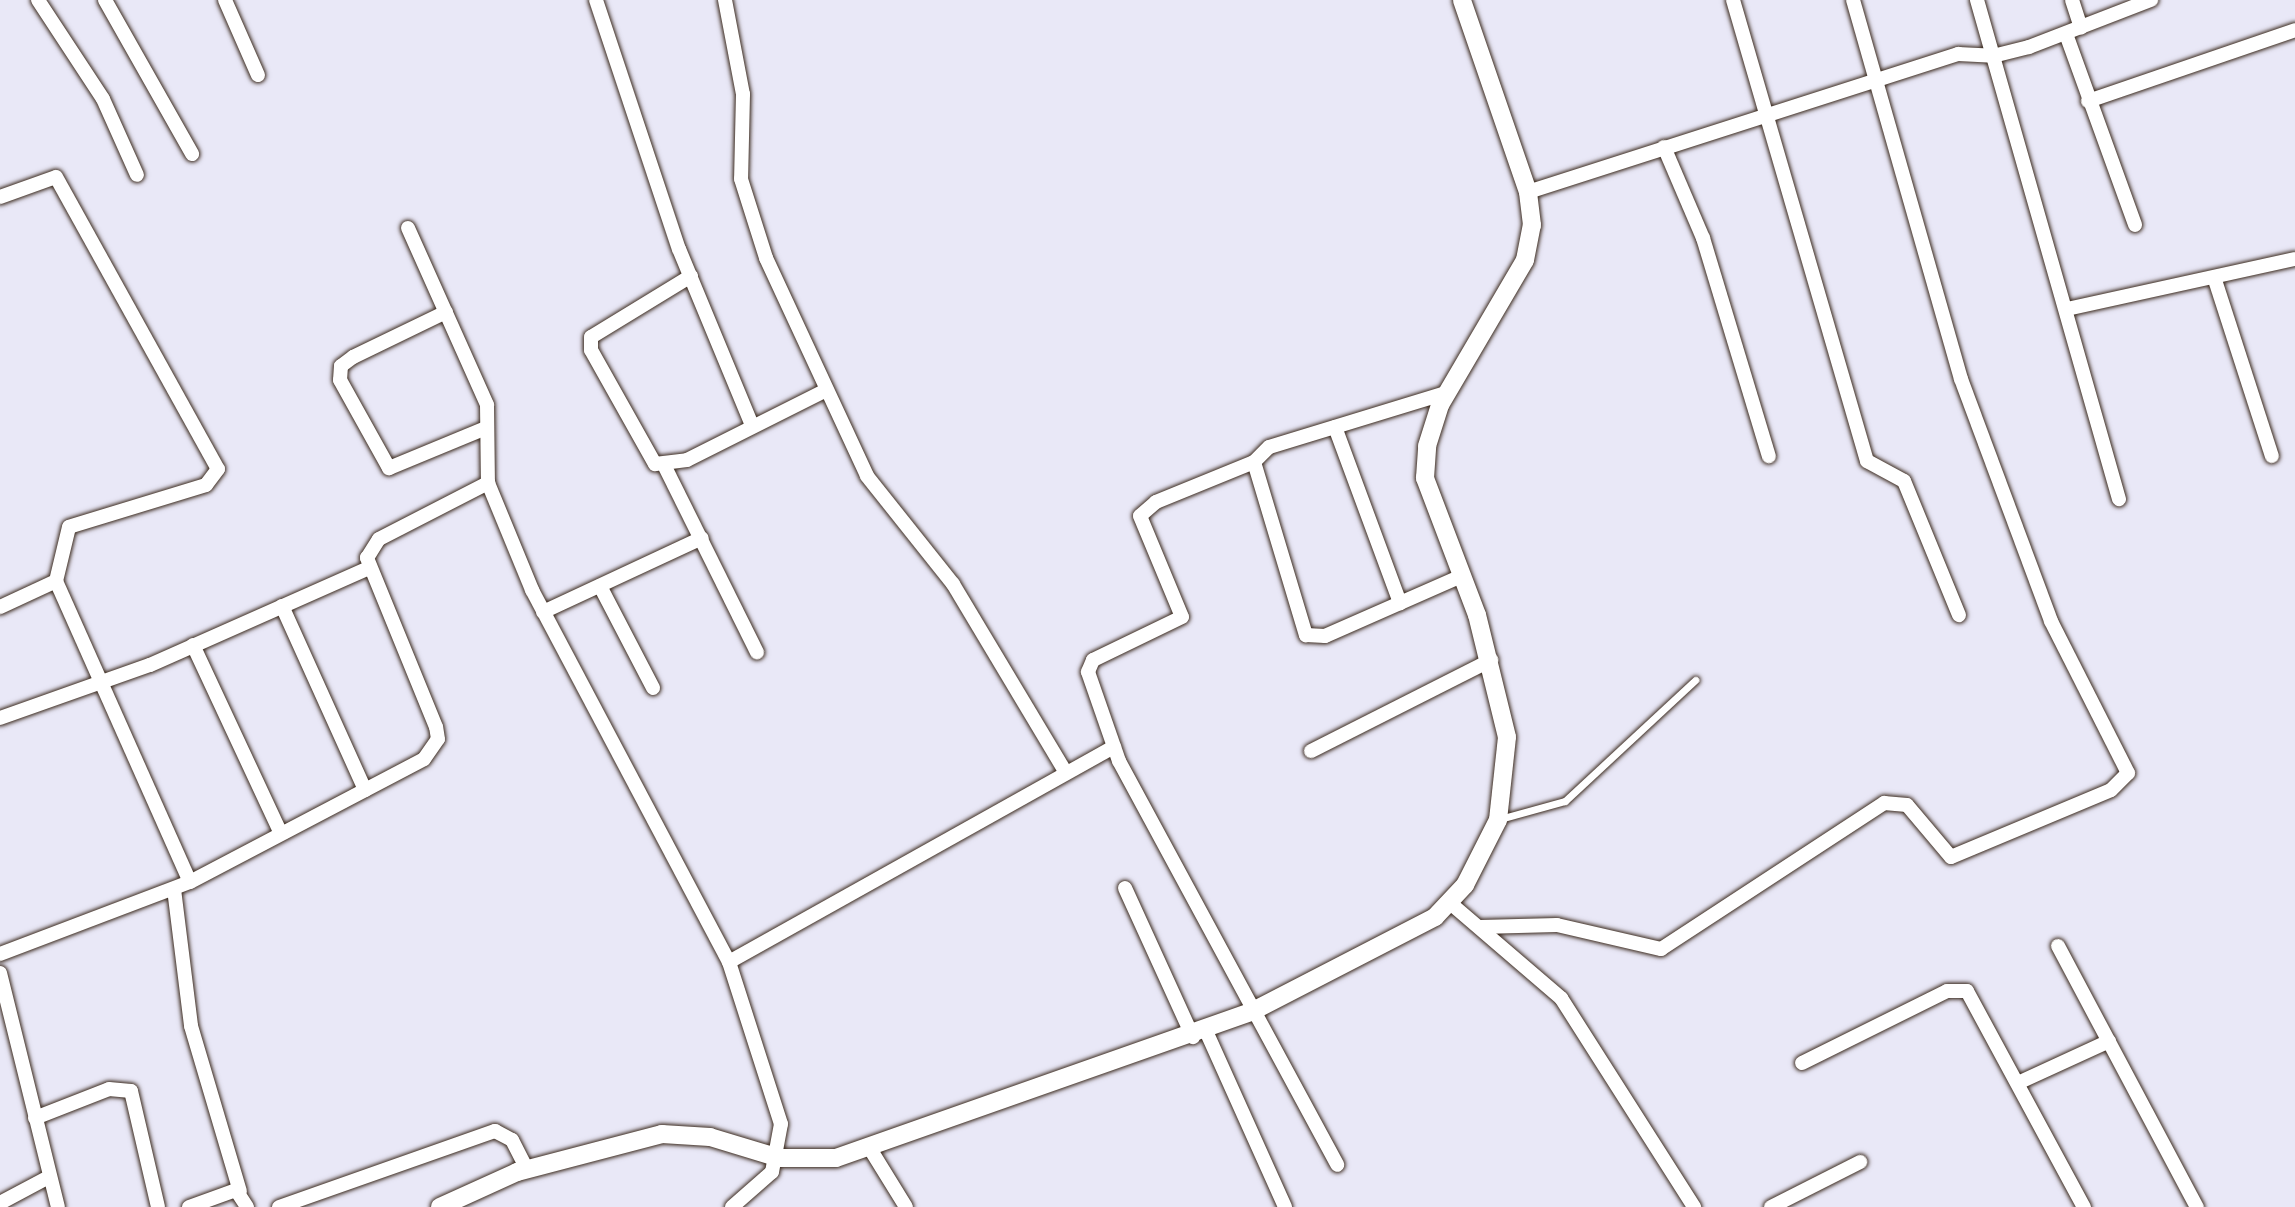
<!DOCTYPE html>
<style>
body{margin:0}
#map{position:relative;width:2295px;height:1207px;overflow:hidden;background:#e9e8f7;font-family:Mynerve,sans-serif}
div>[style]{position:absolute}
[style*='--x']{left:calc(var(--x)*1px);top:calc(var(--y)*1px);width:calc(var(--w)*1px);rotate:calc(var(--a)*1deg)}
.roads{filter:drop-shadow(0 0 2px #3b2a1e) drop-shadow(0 0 2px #3b2a1e)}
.service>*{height:7px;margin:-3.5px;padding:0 3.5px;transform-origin:3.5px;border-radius:3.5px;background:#fff}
.minor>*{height:14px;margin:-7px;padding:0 7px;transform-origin:7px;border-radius:7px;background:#fff}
.tertiary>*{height:18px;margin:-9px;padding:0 9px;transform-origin:9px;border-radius:9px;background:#fff}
span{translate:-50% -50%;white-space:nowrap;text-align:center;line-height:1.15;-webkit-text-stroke:6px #fff;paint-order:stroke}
</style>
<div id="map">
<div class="roads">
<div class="service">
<div style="--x:1500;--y:819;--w:67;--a:-15.5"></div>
<div style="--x:1565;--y:801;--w:178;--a:-42.9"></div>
</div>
<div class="minor">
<div style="--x:38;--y:0;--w:118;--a:56.7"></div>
<div style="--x:103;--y:99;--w:83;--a:65.9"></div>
<div style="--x:105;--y:0;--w:177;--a:60.5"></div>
<div style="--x:225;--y:0;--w:82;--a:66.3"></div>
<div style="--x:596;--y:0;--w:262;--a:71.6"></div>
<div style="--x:679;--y:249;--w:191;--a:67.5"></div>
<div style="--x:725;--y:0;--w:96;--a:79.2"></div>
<div style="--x:743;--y:94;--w:85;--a:91.3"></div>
<div style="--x:741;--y:179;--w:83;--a:72.4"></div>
<div style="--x:766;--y:258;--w:240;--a:65.1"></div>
<div style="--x:867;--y:476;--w:138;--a:51.5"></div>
<div style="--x:953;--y:584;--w:218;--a:59.1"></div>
<div style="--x:1733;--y:0;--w:480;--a:73.8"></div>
<div style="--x:1867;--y:461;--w:42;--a:28.4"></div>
<div style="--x:1904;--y:481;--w:145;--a:67.7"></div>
<div style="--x:1977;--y:0;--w:519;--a:74.12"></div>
<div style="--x:2072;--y:0;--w:29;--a:72"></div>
<div style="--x:2066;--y:34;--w:203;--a:70.1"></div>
<div style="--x:2088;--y:101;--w:219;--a:-18.9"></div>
<div style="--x:1664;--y:147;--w:99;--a:66.8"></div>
<div style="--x:1703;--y:238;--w:228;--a:73.2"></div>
<div style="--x:1528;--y:192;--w:452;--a:-17.8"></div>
<div style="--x:1958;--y:54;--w:35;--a:3"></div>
<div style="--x:1993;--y:56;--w:37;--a:-14"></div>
<div style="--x:2029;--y:47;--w:131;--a:-21.1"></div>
<div style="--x:0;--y:197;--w:59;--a:-19.7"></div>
<div style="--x:56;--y:177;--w:334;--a:61"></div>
<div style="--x:218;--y:469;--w:20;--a:127"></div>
<div style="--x:206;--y:485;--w:143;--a:163"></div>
<div style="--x:69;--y:527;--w:56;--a:103.5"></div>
<div style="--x:56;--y:581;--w:62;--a:155.1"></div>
<div style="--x:408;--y:228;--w:194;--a:65.9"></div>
<div style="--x:487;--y:405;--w:78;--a:89.3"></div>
<div style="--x:488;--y:483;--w:116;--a:67.6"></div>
<div style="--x:532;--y:590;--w:421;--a:62.1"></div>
<div style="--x:691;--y:276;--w:117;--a:148.6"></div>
<div style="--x:591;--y:337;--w:13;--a:90"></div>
<div style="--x:591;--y:350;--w:131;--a:60.7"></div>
<div style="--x:655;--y:464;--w:32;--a:-7"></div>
<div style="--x:687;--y:460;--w:156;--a:-26.7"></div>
<div style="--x:2215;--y:280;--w:185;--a:72.1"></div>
<div style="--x:2067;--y:309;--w:233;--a:-12.4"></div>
<div style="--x:446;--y:312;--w:103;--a:154.2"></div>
<div style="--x:353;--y:357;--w:15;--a:143"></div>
<div style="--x:341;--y:366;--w:14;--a:94"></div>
<div style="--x:340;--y:380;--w:101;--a:60.9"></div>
<div style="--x:389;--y:468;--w:105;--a:-22.4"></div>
<div style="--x:1449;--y:392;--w:188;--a:163"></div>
<div style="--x:1269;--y:447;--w:21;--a:135"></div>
<div style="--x:1254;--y:462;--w:181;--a:73.3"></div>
<div style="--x:1306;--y:635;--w:19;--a:3"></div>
<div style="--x:1325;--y:636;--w:150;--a:-23.7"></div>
<div style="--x:1335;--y:427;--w:188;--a:69.7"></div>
<div style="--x:1254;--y:462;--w:106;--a:157.8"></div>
<div style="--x:1156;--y:502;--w:21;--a:139"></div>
<div style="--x:1140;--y:516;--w:109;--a:67.4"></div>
<div style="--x:1182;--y:617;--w:99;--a:154.2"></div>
<div style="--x:1093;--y:660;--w:13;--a:113"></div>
<div style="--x:1088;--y:672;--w:94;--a:70.8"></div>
<div style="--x:1119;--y:761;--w:459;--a:61.6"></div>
<div style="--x:665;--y:467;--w:207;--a:63.6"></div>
<div style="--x:56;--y:581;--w:329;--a:66"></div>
<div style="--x:600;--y:586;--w:115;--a:62.5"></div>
<div style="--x:282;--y:606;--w:202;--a:65.7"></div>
<div style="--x:543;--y:612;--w:175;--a:-25"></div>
<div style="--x:193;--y:645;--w:208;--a:65"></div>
<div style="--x:0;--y:718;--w:159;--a:-19.5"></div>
<div style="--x:150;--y:665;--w:240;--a:-23.9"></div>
<div style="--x:1311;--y:751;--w:202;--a:-26.8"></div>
<div style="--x:1125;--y:888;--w:164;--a:65.5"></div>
<div style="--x:174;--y:889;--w:138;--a:82.9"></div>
<div style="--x:191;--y:1026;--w:172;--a:73.5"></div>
<div style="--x:1449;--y:902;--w:148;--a:40.6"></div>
<div style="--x:1561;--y:998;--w:248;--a:57.5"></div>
<div style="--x:1480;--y:927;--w:77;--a:-1.5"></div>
<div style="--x:1557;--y:925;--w:107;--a:13"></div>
<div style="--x:1661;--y:949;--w:267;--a:-33.2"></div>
<div style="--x:1884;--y:803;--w:23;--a:5"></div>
<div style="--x:1907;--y:805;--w:68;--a:49.8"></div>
<div style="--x:1951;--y:857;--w:173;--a:-22.7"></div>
<div style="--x:2111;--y:790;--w:24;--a:-45"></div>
<div style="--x:2128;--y:773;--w:170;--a:-116.9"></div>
<div style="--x:2051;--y:621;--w:258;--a:-110.4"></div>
<div style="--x:1961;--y:379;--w:394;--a:-105.9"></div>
<div style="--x:2058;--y:946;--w:296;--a:62"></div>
<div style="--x:0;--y:954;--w:203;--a:-20.8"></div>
<div style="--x:190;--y:882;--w:264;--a:-27.7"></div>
<div style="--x:424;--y:759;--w:24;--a:-55"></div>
<div style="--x:438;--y:739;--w:12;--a:-99"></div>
<div style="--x:436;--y:727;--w:183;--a:-112.2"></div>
<div style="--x:367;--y:558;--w:22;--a:-58"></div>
<div style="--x:379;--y:539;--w:123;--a:-27.2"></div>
<div style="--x:0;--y:973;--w:241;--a:76.1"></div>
<div style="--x:1206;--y:1031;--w:193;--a:65.8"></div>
<div style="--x:1802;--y:1063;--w:162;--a:-26.4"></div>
<div style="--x:1947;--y:991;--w:20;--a:0"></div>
<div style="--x:1967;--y:991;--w:246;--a:61.6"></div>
<div style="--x:2020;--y:1082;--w:98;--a:-24.7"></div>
<div style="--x:35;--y:1118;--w:79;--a:-21.4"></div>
<div style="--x:109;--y:1089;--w:22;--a:5"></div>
<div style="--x:131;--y:1091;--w:119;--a:76.9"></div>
<div style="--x:869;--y:1147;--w:70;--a:58.3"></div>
<div style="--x:0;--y:1203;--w:55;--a:-28"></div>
<div style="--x:189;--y:1207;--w:50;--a:-19.9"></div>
<div style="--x:236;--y:1190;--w:20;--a:57"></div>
<div style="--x:279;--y:1207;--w:229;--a:-19.4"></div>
<div style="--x:495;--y:1131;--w:19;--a:28"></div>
<div style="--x:512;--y:1140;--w:33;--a:63"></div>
<div style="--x:732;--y:1207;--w:53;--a:-41.2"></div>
<div style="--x:772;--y:1172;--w:49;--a:-79.4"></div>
<div style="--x:781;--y:1124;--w:170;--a:-107.8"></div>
<div style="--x:729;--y:962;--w:441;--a:-29.2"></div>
<div style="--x:1771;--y:1207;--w:100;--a:-26.8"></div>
</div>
<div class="tertiary">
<div style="--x:440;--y:1207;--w:85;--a:-24.4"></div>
<div style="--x:517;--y:1172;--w:150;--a:-14.7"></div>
<div style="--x:662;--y:1134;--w:48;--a:3.6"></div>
<div style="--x:710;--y:1137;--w:72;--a:16.9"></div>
<div style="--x:779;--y:1158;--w:57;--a:0"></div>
<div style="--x:836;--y:1158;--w:442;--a:-19.4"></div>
<div style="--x:1253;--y:1011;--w:205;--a:-27.3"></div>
<div style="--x:1435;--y:917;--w:44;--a:-46.8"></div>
<div style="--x:1465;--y:885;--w:73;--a:-63.1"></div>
<div style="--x:1498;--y:820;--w:83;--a:-83.8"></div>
<div style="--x:1507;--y:737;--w:126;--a:-103.8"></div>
<div style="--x:1477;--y:615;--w:147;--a:-110.8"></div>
<div style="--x:1425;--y:478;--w:32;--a:-86"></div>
<div style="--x:1427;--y:446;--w:43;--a:-72.4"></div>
<div style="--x:1440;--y:405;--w:168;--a:-59.6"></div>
<div style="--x:1525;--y:260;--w:36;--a:-79"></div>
<div style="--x:1532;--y:225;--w:33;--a:-97"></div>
<div style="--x:1528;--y:192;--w:203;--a:-109"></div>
</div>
</div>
</div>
